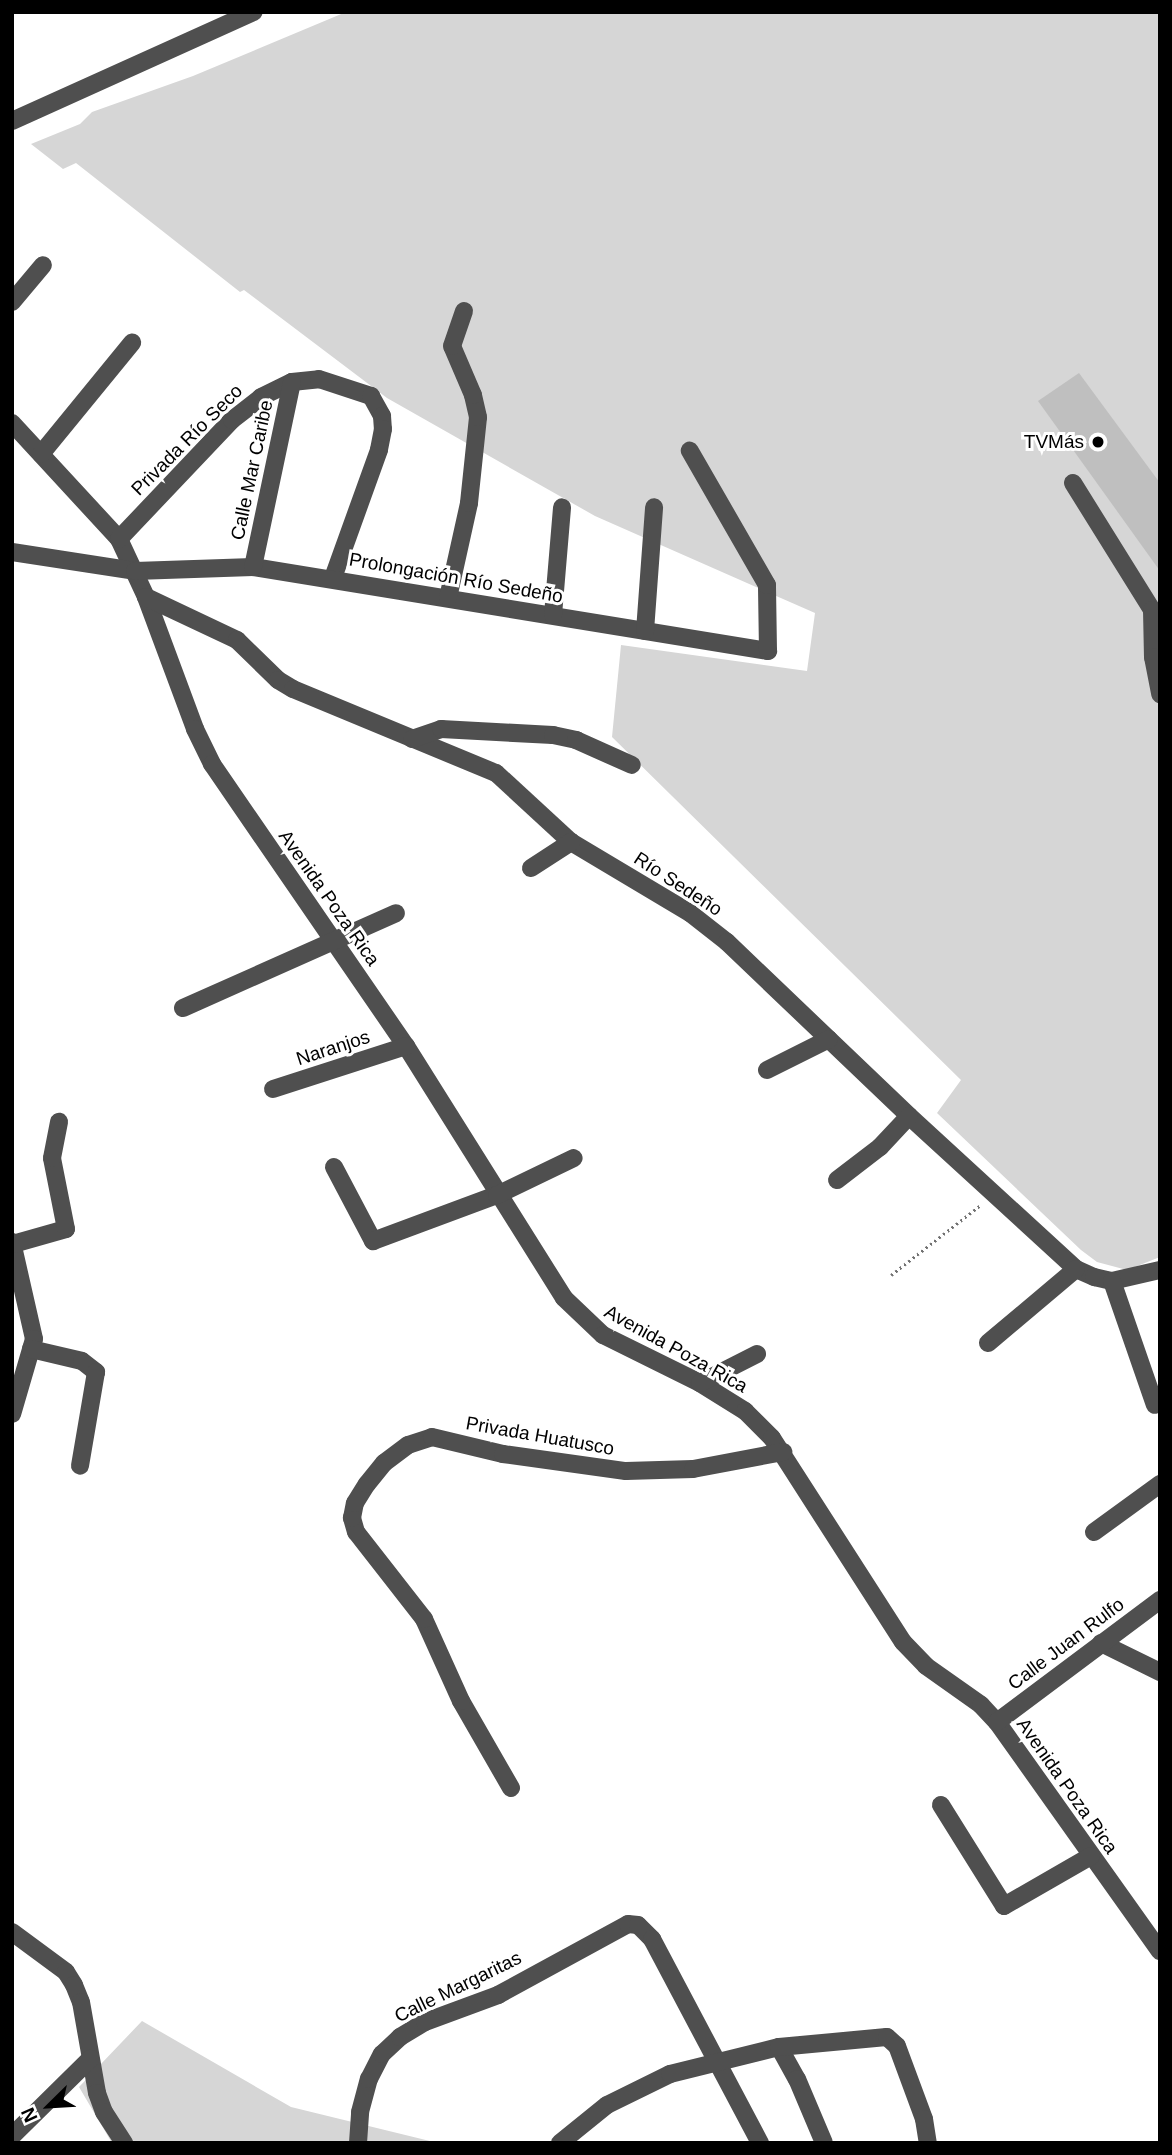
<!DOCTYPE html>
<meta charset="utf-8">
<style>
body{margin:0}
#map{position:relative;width:1172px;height:2155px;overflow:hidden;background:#fff;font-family:Helvetica,sans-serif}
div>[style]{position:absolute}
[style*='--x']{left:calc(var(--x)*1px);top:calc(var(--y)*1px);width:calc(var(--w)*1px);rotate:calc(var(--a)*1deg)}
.green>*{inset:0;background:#d6d6d6}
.building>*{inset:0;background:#bfbfbf}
.path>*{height:2.5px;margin-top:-1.25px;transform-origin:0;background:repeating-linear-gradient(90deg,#717171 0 2px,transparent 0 5.5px)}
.minor>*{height:18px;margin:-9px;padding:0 9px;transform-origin:9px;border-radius:9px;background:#4f4f4f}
.dots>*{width:19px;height:19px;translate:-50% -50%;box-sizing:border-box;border:4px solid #fff;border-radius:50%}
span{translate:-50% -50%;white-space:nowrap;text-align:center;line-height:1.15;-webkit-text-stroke:6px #fff;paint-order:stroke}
.street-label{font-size:19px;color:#000}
.poi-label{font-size:19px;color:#000}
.right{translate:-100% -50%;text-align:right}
.frame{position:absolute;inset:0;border:14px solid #000;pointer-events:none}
.north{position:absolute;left:14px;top:2071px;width:70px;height:70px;-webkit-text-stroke:5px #fff;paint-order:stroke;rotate:246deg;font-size:19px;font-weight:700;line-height:28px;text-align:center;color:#000}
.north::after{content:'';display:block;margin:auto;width:24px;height:32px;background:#000;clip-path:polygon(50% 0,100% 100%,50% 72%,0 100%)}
</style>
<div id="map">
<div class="green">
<div style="clip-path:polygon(346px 12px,1160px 12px,1160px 1257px,1127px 1270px,1097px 1262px,1081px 1250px,937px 1113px,961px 1080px,612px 737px,621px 645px,807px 671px,815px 613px,595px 516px,387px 398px,244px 290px,240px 292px,76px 163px,63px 169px,31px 144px,80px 124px,92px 112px,193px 76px)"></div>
<div style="clip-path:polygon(142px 2021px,291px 2107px,438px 2143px,112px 2143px,79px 2087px)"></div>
</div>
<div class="building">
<div style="clip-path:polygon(1079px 373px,1160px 483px,1160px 571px,1038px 401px)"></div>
</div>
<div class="path">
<div style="--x:891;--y:1275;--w:115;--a:-38"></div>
</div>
<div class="minor">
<div style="--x:12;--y:121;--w:265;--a:-24.3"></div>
<div style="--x:12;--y:302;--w:48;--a:-50"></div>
<div style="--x:12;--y:423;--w:158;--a:47.3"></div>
<div style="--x:119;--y:539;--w:64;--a:65"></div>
<div style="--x:146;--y:597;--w:141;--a:69.6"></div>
<div style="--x:195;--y:729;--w:39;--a:64"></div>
<div style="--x:212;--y:764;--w:342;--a:55.5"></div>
<div style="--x:406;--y:1046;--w:297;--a:57.9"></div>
<div style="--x:564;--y:1298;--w:54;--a:43.5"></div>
<div style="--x:603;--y:1335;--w:108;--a:26.3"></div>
<div style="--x:700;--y:1383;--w:53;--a:31.9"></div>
<div style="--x:745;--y:1411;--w:38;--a:45"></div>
<div style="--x:772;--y:1438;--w:242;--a:57.3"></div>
<div style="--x:903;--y:1642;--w:33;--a:46"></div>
<div style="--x:926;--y:1666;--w:67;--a:35.3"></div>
<div style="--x:981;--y:1705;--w:23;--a:47"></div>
<div style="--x:997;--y:1722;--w:281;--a:54.6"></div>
<div style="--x:41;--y:454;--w:144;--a:-50.7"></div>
<div style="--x:1073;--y:483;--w:150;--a:58.1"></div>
<div style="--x:1152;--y:610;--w:47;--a:88.8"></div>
<div style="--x:1153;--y:657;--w:38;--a:79"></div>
<div style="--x:119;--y:539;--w:164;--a:-46.5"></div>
<div style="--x:232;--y:420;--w:37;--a:-38"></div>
<div style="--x:261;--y:397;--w:34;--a:-26"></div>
<div style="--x:292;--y:382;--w:27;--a:-6"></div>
<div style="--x:319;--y:379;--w:55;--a:18.1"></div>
<div style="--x:371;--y:396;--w:23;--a:61"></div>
<div style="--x:382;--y:416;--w:13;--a:86"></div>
<div style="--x:383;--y:429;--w:21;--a:101"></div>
<div style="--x:379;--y:450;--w:136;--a:109.8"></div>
<div style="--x:12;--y:552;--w:124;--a:8.8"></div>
<div style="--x:135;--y:571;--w:118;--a:-1.9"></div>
<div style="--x:253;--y:567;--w:522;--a:9.26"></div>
<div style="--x:768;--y:651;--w:66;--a:-90.9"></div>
<div style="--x:767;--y:585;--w:155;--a:-119.9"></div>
<div style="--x:253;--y:567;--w:189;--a:-78.1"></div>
<div style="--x:146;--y:597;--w:101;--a:25.3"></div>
<div style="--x:237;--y:640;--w:57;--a:44.3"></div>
<div style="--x:278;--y:680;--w:17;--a:31"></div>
<div style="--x:293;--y:689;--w:220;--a:22.5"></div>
<div style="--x:496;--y:773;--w:102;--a:42.6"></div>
<div style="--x:571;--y:842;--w:139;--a:30.8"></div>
<div style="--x:690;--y:913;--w:47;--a:38.1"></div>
<div style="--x:727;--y:942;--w:252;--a:43.7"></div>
<div style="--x:909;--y:1116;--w:226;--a:42.5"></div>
<div style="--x:1076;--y:1269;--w:20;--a:24"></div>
<div style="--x:1094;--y:1277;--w:18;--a:13"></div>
<div style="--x:1112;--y:1281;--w:49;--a:-12.9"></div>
<div style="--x:448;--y:598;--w:97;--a:-77.5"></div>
<div style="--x:469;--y:503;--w:86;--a:-84"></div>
<div style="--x:478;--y:417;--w:23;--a:-103"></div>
<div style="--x:473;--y:395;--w:53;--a:-113.2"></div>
<div style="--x:452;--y:346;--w:37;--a:-71"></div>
<div style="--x:553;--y:615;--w:108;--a:-85.2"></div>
<div style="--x:645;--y:631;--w:124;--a:-85.8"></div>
<div style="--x:412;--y:739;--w:31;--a:-19"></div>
<div style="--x:441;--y:729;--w:112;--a:3.1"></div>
<div style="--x:553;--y:735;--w:24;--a:12"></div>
<div style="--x:576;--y:740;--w:61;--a:24.1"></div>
<div style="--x:531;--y:868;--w:48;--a:-33"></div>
<div style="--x:183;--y:1008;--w:233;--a:-24"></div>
<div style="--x:767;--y:1070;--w:69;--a:-26.6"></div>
<div style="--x:273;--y:1089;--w:140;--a:-17.9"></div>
<div style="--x:334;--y:1167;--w:84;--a:62.2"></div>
<div style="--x:373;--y:1241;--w:132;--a:-20.4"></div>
<div style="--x:497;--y:1195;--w:85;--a:-25.7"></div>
<div style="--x:837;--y:1180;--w:54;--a:-37.5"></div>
<div style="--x:880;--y:1147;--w:42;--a:-46.9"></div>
<div style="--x:12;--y:1242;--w:99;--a:77.2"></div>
<div style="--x:34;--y:1339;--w:78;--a:106.3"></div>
<div style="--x:13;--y:1244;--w:55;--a:-15.8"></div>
<div style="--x:66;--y:1229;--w:72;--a:-101.2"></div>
<div style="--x:52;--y:1158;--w:37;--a:-79"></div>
<div style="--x:1112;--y:1281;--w:131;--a:70.9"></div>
<div style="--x:988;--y:1343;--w:115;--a:-40.1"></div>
<div style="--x:31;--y:1349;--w:52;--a:13.2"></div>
<div style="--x:82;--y:1361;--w:18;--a:38"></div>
<div style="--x:96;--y:1372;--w:95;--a:99.7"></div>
<div style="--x:700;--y:1383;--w:64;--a:-27"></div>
<div style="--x:1094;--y:1532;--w:82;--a:-36"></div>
<div style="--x:1101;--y:1643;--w:66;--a:26.2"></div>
<div style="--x:997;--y:1722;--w:204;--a:-36.8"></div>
<div style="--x:511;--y:1788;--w:100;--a:-119.9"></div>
<div style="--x:461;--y:1701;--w:90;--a:-114.3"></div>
<div style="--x:424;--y:1619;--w:110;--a:-128"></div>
<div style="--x:356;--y:1532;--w:15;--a:-106"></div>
<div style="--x:352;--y:1518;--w:15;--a:-79"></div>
<div style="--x:355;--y:1503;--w:22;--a:-58"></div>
<div style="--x:367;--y:1484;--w:27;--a:-51"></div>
<div style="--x:384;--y:1463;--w:30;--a:-37"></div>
<div style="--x:408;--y:1445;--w:25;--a:-18"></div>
<div style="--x:432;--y:1437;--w:73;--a:13.5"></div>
<div style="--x:503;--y:1454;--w:124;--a:7.9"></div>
<div style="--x:626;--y:1471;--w:67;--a:-1.7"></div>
<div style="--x:693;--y:1469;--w:92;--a:-10.7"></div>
<div style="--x:941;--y:1805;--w:119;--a:58"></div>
<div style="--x:1004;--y:1906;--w:100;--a:-29.9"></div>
<div style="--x:12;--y:1932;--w:67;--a:36.5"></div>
<div style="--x:66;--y:1972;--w:15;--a:58"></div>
<div style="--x:74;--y:1985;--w:18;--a:68"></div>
<div style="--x:81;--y:2002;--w:92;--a:80"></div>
<div style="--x:97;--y:2093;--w:20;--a:70"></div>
<div style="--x:104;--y:2112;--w:37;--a:57"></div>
<div style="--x:779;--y:2047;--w:37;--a:61"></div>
<div style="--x:797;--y:2079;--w:69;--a:67.1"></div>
<div style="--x:12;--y:2136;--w:110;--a:-44.6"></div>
<div style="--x:358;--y:2143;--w:31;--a:-86"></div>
<div style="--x:360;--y:2112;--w:34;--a:-75"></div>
<div style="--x:369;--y:2079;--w:28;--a:-63"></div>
<div style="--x:382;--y:2054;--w:25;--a:-43"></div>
<div style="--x:400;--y:2037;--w:29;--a:-31"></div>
<div style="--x:425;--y:2022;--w:78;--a:-20.3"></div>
<div style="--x:498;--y:1995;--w:148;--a:-28.6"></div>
<div style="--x:628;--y:1924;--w:10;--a:6"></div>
<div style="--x:638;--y:1925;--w:20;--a:45"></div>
<div style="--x:652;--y:1939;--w:231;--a:62.1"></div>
<div style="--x:560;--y:2143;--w:60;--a:-39"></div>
<div style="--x:607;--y:2105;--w:70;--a:-26.2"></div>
<div style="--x:670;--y:2074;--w:112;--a:-13.9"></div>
<div style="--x:779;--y:2047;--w:108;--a:-5.3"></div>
<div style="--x:887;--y:2037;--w:13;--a:42"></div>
<div style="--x:897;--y:2046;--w:78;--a:69.7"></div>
<div style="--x:924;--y:2119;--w:24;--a:81"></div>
</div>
<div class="dots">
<div style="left:1098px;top:442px;background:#000"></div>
</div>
<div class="street-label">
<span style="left:187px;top:440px;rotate:-45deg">Privada Río Seco</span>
<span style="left:252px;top:470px;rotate:-78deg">Calle Mar Caribe</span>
<span style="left:456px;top:578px;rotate:10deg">Prolongación Río Sedeño</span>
<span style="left:678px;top:884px;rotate:33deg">Río Sedeño</span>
<span style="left:329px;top:898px;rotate:55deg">Avenida Poza Rica</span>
<span style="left:333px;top:1048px;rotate:-18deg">Naranjos</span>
<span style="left:676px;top:1349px;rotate:29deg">Avenida Poza Rica</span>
<span style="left:540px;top:1436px;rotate:10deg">Privada Huatusco</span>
<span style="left:1066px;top:1644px;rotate:-37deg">Calle Juan Rulfo</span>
<span style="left:1067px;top:1786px;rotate:55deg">Avenida Poza Rica</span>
<span style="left:458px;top:1987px;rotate:-26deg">Calle Margaritas</span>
</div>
<div class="poi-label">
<span class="right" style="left:1084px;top:442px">TVMás</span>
</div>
<div class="frame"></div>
<div class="north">N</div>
</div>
